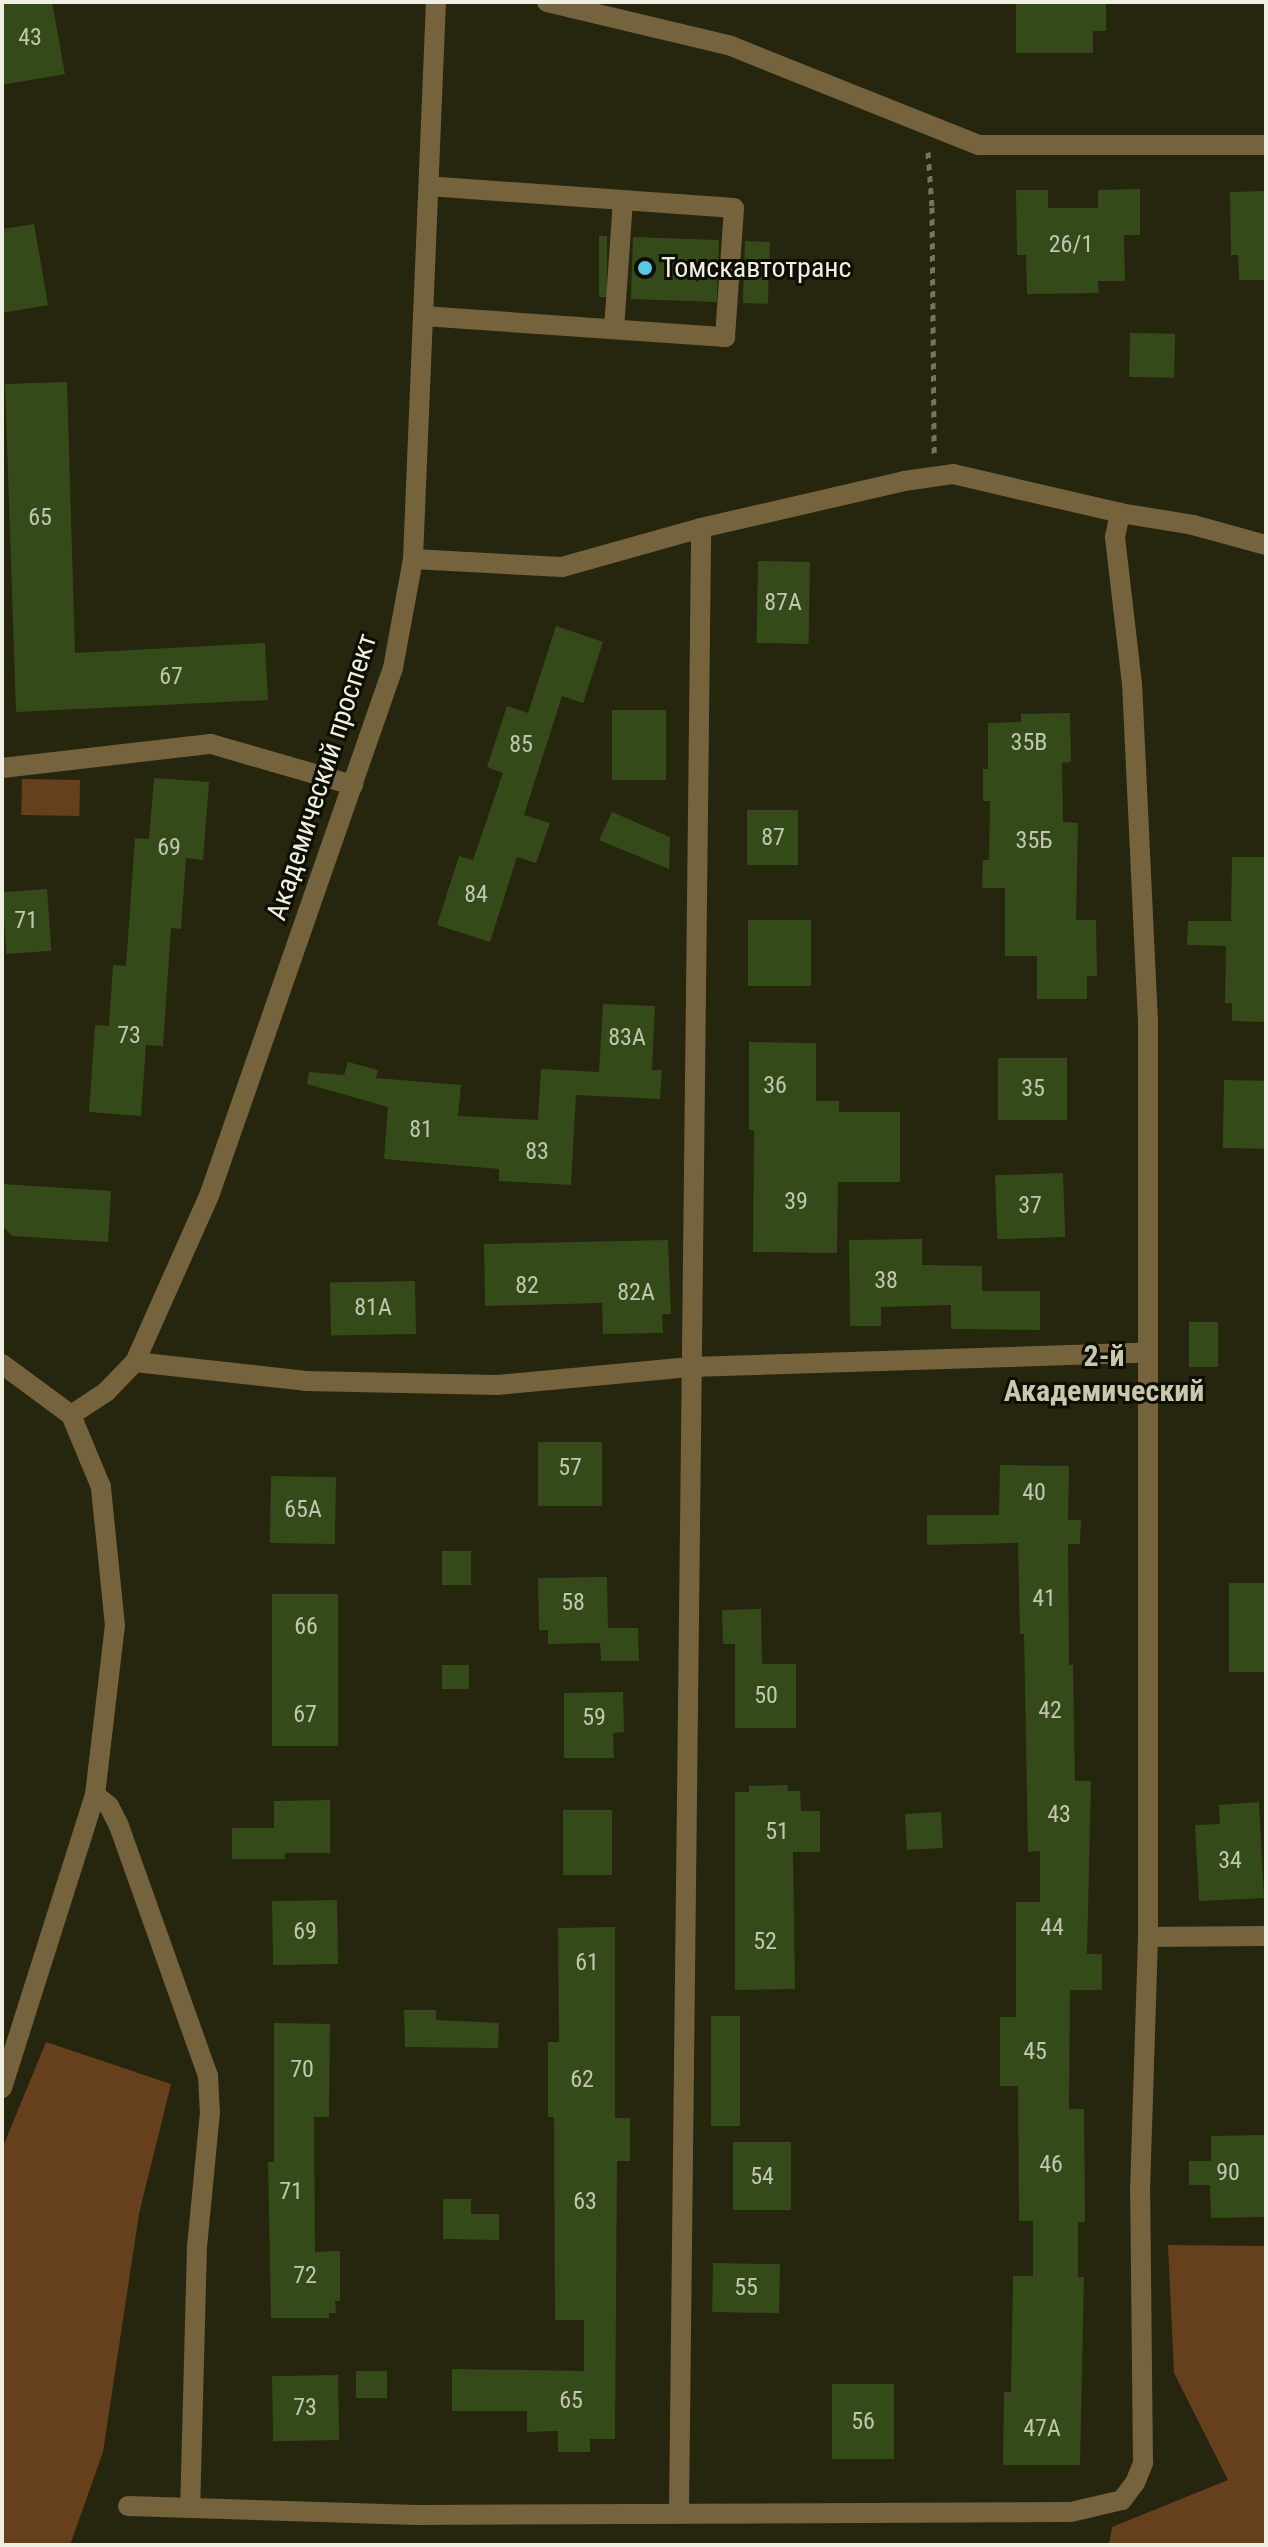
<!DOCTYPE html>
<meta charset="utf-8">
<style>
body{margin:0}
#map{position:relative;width:1268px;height:2547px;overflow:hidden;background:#26250e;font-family:"Roboto Condensed",sans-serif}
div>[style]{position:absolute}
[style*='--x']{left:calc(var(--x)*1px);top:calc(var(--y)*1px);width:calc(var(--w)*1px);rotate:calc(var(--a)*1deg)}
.green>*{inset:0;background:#66401c;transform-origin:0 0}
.building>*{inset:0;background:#354a19;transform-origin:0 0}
.path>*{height:5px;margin-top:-2.5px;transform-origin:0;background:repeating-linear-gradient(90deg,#757461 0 6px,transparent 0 12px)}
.minor>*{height:20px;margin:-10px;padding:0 10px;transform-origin:10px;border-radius:10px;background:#75633e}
.dots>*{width:22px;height:22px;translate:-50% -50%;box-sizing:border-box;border:4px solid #0e0e05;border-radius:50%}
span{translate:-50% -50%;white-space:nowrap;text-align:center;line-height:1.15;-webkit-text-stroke:6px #0e0e05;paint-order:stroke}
.number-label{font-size:24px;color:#c1c6b0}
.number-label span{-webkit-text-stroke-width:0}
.poi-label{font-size:28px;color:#f0f0e2}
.left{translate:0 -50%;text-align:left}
.street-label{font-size:28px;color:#f0f0e2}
.neighbourhood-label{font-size:30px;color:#c8c8ac;font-weight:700}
.frame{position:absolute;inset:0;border:4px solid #f0f0e2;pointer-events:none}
</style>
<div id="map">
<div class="green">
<div style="left:22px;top:779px;width:58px;height:36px;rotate:1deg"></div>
<div style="clip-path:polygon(46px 2042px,171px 2084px,139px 2214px,103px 2452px,70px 2545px,2px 2545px,2px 2149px)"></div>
<div style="clip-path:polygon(1168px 2245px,1266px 2246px,1266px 2545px,1109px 2545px,1112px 2527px,1228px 2480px,1174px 2373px)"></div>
</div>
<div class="building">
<div style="clip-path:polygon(2px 2px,52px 2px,65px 74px,2px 85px)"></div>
<div style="clip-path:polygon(1016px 2px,1106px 2px,1106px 31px,1093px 31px,1093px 53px,1016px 53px)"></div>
<div style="clip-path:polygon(1140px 189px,1140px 235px,1124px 235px,1125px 281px,1098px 281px,1099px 293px,1027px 294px,1026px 255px,1017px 255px,1016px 190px,1048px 190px,1048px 208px,1098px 208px,1098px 190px)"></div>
<div style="clip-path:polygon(1266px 191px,1266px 280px,1239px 280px,1238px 255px,1231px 255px,1230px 192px)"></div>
<div style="clip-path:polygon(34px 224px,48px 305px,2px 313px,2px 229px)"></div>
<div style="left:599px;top:236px;width:8px;height:61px"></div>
<div style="left:633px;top:237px;width:86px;height:62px;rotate:2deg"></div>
<div style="left:745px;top:241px;width:25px;height:62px;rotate:2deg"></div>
<div style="left:1130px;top:333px;width:45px;height:44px;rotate:1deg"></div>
<div style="clip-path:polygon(67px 382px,75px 653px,265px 643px,268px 700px,16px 712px,5px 384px)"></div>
<div style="left:758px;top:561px;width:52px;height:82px;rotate:1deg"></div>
<div style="clip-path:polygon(556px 626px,603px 642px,583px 703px,562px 696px,524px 815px,550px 823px,536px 863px,517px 857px,490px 942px,437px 925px,459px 856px,473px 860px,503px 773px,487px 767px,507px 706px,528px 713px)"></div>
<div style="left:612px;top:710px;width:54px;height:70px"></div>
<div style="clip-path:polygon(1070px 713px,1071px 762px,1062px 763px,1063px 822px,1078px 823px,1076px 920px,1096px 920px,1097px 976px,1087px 976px,1087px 999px,1037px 999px,1037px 956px,1005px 956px,1005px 888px,982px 888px,983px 860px,989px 860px,990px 801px,983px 801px,983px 769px,988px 769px,988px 723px,1021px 722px,1021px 714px)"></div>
<div style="clip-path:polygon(154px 778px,209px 782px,203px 860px,186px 858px,181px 929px,171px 928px,163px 1046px,146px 1045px,141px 1116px,89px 1112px,95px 1025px,109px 1026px,113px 965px,126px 966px,135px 838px,149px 839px)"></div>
<div style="left:747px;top:810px;width:51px;height:55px"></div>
<div style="clip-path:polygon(612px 812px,670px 837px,669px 869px,599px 840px)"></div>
<div style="clip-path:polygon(1232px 857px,1266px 857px,1266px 1022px,1232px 1021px,1232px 1003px,1225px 1003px,1226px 946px,1187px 945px,1188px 921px,1231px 921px)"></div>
<div style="left:47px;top:889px;width:62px;height:45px;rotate:86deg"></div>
<div style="left:748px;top:920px;width:63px;height:66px"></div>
<div style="clip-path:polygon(603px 1004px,655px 1006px,652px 1070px,662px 1070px,660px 1099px,576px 1095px,571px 1185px,499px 1181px,499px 1169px,384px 1159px,388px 1107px,307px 1084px,309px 1072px,344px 1075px,348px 1062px,378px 1070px,376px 1078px,461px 1085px,458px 1116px,538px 1120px,541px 1069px,599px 1072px)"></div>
<div style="clip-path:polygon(749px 1042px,816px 1043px,816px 1101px,839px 1101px,839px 1112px,900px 1112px,900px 1182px,838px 1182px,837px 1253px,753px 1252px,754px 1130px,749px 1130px)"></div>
<div style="left:998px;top:1058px;width:69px;height:62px"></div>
<div style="left:1224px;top:1080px;width:42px;height:68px;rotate:1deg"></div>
<div style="left:1063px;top:1173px;width:64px;height:68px;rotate:88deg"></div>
<div style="clip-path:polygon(2px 1184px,111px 1191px,108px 1242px,12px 1236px,2px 1225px)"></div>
<div style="clip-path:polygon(922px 1239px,922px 1265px,982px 1266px,982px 1291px,1040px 1291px,1040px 1330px,951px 1329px,951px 1305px,881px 1307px,881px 1326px,850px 1326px,849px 1240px)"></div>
<div style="clip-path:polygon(668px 1240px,671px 1314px,662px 1314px,663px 1333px,603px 1334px,602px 1303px,485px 1306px,484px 1244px)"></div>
<div style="left:415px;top:1281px;width:53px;height:85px;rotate:89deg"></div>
<div style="left:1189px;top:1322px;width:29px;height:45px"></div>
<div style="left:538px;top:1442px;width:64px;height:64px"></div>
<div style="clip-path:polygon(1000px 1465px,1069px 1466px,1068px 1520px,1081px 1520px,1080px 1544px,1068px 1544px,1069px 1665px,1073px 1665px,1075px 1781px,1091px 1781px,1087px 1954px,1102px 1954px,1102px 1990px,1070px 1990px,1069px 2109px,1084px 2109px,1085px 2222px,1078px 2222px,1078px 2277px,1084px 2277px,1080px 2465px,1003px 2465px,1004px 2392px,1011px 2392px,1013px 2276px,1033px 2276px,1033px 2221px,1019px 2221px,1018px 2086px,1000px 2086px,1000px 2017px,1016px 2017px,1016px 1902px,1040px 1902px,1040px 1851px,1028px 1852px,1024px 1634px,1020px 1634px,1018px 1543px,927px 1545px,927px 1515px,999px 1515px)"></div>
<div style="left:271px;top:1476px;width:65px;height:67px;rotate:1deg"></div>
<div style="left:442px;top:1551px;width:29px;height:34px"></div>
<div style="clip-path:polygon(607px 1577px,608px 1628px,638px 1628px,639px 1661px,601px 1661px,600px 1643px,548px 1644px,548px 1630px,539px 1630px,538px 1578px)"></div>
<div style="left:1229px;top:1583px;width:37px;height:89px"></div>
<div style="left:338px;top:1594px;width:152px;height:66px;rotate:90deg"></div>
<div style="clip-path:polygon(761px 1609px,762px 1664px,796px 1664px,796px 1728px,735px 1728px,735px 1644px,723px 1644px,722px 1610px)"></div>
<div style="left:442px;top:1665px;width:27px;height:24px"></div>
<div style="clip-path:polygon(623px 1692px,624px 1732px,613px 1733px,614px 1758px,564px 1758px,564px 1693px)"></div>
<div style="clip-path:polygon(787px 1785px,788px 1791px,800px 1791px,801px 1811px,820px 1811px,820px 1852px,793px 1852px,795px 1989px,735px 1990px,735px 1792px,749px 1792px,749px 1786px)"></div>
<div style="clip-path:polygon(330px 1800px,330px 1853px,285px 1853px,285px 1859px,232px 1859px,232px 1828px,274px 1828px,274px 1801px)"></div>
<div style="clip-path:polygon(1259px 1802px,1264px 1898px,1199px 1901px,1195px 1825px,1220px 1824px,1219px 1805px)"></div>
<div style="left:563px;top:1810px;width:49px;height:65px"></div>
<div style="left:941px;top:1812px;width:36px;height:36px;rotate:87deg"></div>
<div style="left:337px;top:1900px;width:64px;height:65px;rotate:89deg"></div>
<div style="clip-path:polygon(615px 1927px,615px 2118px,630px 2118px,630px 2161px,617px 2161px,615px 2439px,590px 2439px,590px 2452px,558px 2452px,558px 2431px,527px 2432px,527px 2411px,452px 2411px,452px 2369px,584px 2371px,584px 2320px,555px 2320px,554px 2117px,548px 2117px,548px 2042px,559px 2042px,558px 1928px)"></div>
<div style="clip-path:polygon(404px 2010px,436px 2010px,436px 2020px,499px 2023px,498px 2048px,405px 2047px)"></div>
<div style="left:711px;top:2016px;width:29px;height:110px"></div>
<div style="clip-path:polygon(274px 2023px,330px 2024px,329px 2117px,314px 2117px,315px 2252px,340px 2251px,340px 2301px,335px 2301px,336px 2313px,329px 2313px,329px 2318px,271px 2318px,268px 2162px,274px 2162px)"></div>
<div style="clip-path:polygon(1266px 2135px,1266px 2217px,1211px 2218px,1210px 2185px,1189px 2185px,1189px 2161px,1211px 2161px,1211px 2136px)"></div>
<div style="left:791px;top:2142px;width:68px;height:58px;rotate:90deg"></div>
<div style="clip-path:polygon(443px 2199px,471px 2199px,471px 2214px,499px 2214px,499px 2240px,443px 2239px)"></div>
<div style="left:713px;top:2263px;width:67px;height:49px;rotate:1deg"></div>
<div style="left:356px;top:2371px;width:31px;height:27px"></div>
<div style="left:338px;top:2375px;width:65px;height:66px;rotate:89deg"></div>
<div style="left:894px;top:2384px;width:75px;height:62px;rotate:90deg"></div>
</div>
<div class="path">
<div style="--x:928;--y:152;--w:55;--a:85.8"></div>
<div style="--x:932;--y:207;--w:247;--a:89.5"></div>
</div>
<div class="minor">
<div style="--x:547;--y:2;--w:189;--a:13.4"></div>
<div style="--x:731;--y:46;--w:267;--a:21.8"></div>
<div style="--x:979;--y:145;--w:287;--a:0"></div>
<div style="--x:423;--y:316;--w:303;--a:4"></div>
<div style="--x:725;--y:337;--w:129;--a:-86"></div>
<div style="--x:734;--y:208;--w:306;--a:-175.9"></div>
<div style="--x:614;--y:329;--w:129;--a:-86"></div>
<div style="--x:413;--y:559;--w:149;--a:3.1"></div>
<div style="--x:562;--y:567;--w:144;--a:-15.7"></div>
<div style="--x:701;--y:528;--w:208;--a:-13"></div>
<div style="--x:904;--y:481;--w:49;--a:-8.1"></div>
<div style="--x:953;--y:474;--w:171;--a:13.1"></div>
<div style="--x:1120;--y:513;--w:74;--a:9.3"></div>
<div style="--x:1193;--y:525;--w:76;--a:15.3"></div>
<div style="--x:2;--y:768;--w:210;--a:-6.6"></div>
<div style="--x:211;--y:744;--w:148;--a:16.1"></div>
<div style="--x:135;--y:1362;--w:172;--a:6.3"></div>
<div style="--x:306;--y:1381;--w:191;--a:1.2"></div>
<div style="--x:497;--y:1385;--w:194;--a:-5.3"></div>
<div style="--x:690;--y:1367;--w:458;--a:-1.8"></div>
<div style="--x:2;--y:1364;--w:86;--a:36.5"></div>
<div style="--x:71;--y:1415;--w:42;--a:-33.3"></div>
<div style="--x:106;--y:1392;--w:42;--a:-46"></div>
<div style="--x:135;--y:1362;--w:182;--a:-66"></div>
<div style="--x:209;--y:1196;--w:559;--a:-70.79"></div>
<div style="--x:393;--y:668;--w:111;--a:-79.6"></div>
<div style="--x:413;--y:559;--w:557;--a:-87.64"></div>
<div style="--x:95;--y:1795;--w:18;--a:38"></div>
<div style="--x:109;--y:1806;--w:22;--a:63"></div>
<div style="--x:119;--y:1826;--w:265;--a:70.4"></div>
<div style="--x:208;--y:2076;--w:36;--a:87"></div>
<div style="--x:210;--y:2112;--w:135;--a:95.5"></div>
<div style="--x:197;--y:2246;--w:261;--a:91.5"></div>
<div style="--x:1148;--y:1937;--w:118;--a:-0.5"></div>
<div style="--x:2;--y:2088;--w:307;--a:-72.4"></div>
<div style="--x:95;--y:1795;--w:170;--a:-83.3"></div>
<div style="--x:115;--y:1626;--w:140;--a:-95.8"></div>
<div style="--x:101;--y:1487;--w:78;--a:-112.6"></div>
<div style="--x:128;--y:2506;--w:289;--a:1.8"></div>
<div style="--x:417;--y:2515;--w:654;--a:-0.26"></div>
<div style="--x:1071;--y:2512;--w:52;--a:-13.2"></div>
<div style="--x:1122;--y:2500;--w:21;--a:-53"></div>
<div style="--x:1135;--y:2483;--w:22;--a:-68"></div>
<div style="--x:1143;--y:2463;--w:271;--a:-90.6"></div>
<div style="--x:1140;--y:2192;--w:255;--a:-88.2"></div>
<div style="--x:1148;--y:1937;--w:915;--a:-90"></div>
<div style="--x:1148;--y:1022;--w:338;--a:-92.7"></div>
<div style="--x:1132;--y:684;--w:148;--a:-96.6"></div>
<div style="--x:1115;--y:537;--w:25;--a:-78"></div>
<div style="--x:679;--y:2512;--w:1984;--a:-89.36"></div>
</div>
<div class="dots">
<div style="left:645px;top:268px;background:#59c8e5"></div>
</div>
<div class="number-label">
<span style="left:30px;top:38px">43</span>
<span style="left:1071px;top:245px">26/1</span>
<span style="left:40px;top:518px">65</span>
<span style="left:783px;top:603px">87А</span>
<span style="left:171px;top:677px">67</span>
<span style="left:1029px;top:743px">35В</span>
<span style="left:521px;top:745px">85</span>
<span style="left:773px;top:838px">87</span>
<span style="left:1034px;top:841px">35Б</span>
<span style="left:169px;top:848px">69</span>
<span style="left:476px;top:895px">84</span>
<span style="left:26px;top:921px">71</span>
<span style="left:129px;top:1036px">73</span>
<span style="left:627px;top:1038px">83А</span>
<span style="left:775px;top:1086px">36</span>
<span style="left:1033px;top:1089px">35</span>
<span style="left:421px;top:1130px">81</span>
<span style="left:537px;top:1152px">83</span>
<span style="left:796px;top:1202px">39</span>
<span style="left:1030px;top:1206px">37</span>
<span style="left:886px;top:1281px">38</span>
<span style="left:527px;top:1286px">82</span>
<span style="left:636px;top:1293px">82А</span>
<span style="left:373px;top:1308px">81А</span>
<span style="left:570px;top:1468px">57</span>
<span style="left:1034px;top:1493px">40</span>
<span style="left:303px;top:1510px">65А</span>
<span style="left:1044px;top:1599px">41</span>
<span style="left:573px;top:1603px">58</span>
<span style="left:306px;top:1627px">66</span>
<span style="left:766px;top:1696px">50</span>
<span style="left:1050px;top:1711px">42</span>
<span style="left:305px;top:1715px">67</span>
<span style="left:594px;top:1718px">59</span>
<span style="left:1059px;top:1815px">43</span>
<span style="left:777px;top:1832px">51</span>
<span style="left:1230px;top:1861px">34</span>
<span style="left:1052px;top:1928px">44</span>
<span style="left:305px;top:1932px">69</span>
<span style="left:765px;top:1942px">52</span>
<span style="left:587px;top:1963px">61</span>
<span style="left:1035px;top:2052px">45</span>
<span style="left:302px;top:2070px">70</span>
<span style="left:582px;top:2080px">62</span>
<span style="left:1051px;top:2165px">46</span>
<span style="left:1228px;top:2173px">90</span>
<span style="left:762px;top:2177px">54</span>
<span style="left:291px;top:2192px">71</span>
<span style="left:585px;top:2202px">63</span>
<span style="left:305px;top:2276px">72</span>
<span style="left:746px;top:2288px">55</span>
<span style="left:571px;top:2401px">65</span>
<span style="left:305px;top:2408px">73</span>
<span style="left:863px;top:2422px">56</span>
<span style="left:1042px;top:2429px">47А</span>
</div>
<div class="poi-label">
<span class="left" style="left:661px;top:268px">Томскавтотранс</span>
</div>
<div class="street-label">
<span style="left:322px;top:777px;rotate:-72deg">Академический проспект</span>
</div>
<div class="neighbourhood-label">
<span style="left:1104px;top:1373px">2-й<br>Академический</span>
</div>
<div class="frame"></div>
</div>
